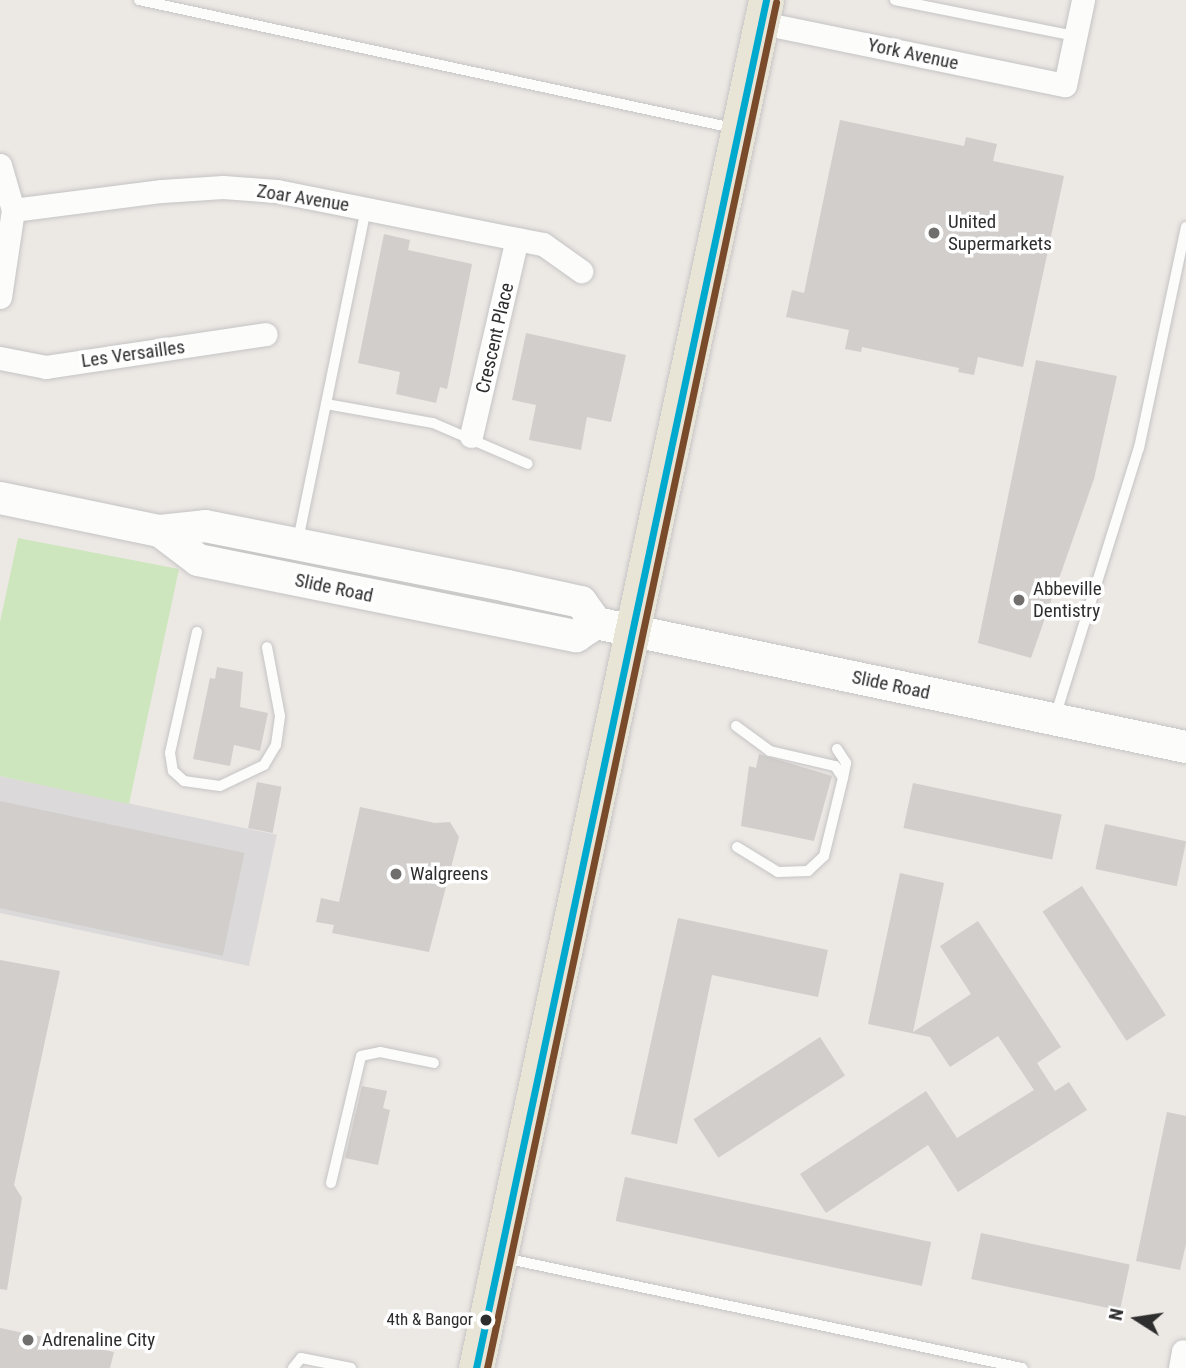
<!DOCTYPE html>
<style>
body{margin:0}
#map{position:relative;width:1186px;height:1368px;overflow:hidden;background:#ece8e4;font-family:"Roboto Condensed",sans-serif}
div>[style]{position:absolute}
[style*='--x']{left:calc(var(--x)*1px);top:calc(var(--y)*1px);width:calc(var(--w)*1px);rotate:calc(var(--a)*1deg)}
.industrial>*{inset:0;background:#dcd9db;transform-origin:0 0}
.green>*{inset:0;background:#cee6be}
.building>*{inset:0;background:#d1cecb;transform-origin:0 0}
.roads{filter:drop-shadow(0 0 2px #c5c4c5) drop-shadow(0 0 2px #c5c4c5)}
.service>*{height:10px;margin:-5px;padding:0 5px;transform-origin:5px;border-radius:5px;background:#fcfcfb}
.minor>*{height:23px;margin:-11.5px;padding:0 11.5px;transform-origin:11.5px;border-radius:11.5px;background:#fcfcfb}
.secondary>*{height:32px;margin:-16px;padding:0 16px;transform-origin:16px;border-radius:16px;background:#fcfcfb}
.primary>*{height:35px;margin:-17.5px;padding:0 17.5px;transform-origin:17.5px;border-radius:17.5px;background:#e8e4d6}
.bus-1>*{height:7px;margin:-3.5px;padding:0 3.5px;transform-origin:3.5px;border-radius:3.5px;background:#00a9ce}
.bus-2>*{height:7px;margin:-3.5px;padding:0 3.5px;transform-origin:3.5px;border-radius:3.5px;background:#7a4b2a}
.dots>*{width:19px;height:19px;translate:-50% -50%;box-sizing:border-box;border:4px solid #fff;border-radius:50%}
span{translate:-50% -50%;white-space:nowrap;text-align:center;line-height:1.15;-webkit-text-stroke:7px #fff;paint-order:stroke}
.bus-label{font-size:17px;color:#2e2e2e}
.right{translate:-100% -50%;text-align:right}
.street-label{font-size:19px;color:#2e2e2e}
.poi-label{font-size:19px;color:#2e2e2e}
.left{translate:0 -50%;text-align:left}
.north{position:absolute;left:1102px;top:1284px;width:70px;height:70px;-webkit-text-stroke:5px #fff;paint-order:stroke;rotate:282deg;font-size:19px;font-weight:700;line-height:28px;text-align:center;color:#2e2e2e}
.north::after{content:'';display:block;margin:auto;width:24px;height:32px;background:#2e2e2e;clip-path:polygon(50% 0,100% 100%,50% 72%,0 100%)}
</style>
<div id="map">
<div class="industrial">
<div style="left:0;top:776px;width:283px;height:134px;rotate:12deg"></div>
</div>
<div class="green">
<div style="clip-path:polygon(18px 538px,179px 569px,129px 804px,0 776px,0 622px)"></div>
</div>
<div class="building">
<div style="clip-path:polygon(840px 120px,964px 146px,966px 137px,997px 144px,993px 161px,1064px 176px,1023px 367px,978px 357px,974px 375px,958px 372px,959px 368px,862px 347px,861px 352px,845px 349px,849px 330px,786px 317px,792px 290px,804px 293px)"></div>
<div style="clip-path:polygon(384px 234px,410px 240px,408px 250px,472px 264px,447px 389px,440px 387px,436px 403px,396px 394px,400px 372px,358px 363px)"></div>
<div style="clip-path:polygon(526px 333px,626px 355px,611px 422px,587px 417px,581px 450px,529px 440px,536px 405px,512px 400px)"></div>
<div style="clip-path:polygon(1036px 360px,1117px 376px,1094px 479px,1031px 658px,978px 643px)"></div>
<div style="clip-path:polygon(217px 667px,243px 672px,240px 707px,268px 713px,260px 751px,234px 745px,230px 766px,193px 759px,210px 678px,215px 679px)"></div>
<div style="clip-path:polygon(759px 754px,832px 776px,814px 841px,741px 826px,749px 766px,756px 768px)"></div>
<div style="left:257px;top:782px;width:25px;height:47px;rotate:11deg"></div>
<div style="left:913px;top:783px;width:152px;height:46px;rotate:12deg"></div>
<div style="left:0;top:801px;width:250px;height:105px;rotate:12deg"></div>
<div style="clip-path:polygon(360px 807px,435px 823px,450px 822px,459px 837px,429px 952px,332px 933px,334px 925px,316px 922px,321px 898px,339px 902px)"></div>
<div style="left:1105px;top:824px;width:83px;height:46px;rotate:12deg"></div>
<div style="clip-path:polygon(900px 873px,944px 883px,913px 1032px,971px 994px,940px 946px,978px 921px,1061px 1047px,1037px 1063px,1055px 1091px,1069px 1082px,1087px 1110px,958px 1192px,928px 1145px,826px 1213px,800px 1174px,926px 1091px,957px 1138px,1034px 1090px,998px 1036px,950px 1067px,930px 1037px,868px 1024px)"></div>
<div style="left:1082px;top:886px;width:154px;height:47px;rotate:57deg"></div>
<div style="clip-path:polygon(678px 918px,828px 950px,818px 997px,712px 975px,677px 1144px,631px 1134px)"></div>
<div style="clip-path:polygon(0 960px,60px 971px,14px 1185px,22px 1198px,7px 1290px,0 1289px)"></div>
<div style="left:820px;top:1037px;width:46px;height:151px;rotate:57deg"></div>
<div style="clip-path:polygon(362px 1086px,387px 1091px,383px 1108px,390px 1110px,378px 1165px,345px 1158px)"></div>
<div style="clip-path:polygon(1167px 1112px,1186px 1116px,1186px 1244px,1180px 1270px,1136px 1261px)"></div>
<div style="left:625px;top:1177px;width:313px;height:45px;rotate:12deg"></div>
<div style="left:981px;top:1233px;width:152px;height:47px;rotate:12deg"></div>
<div style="clip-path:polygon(0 1328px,114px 1352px,110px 1368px,0 1368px)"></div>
</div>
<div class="roads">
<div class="service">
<div style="--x:139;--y:0;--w:608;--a:12.16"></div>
<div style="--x:895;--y:0;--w:184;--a:11.3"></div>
<div style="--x:326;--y:404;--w:109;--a:10.1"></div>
<div style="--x:433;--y:423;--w:103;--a:23.3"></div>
<div style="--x:298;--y:540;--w:338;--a:-78.4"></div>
<div style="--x:197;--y:632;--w:124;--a:102.6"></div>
<div style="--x:170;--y:753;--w:18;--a:81"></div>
<div style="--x:173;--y:771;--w:15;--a:42"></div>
<div style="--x:184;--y:781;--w:36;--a:8"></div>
<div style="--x:220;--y:786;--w:49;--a:-25.5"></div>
<div style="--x:264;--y:765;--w:23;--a:-59"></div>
<div style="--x:276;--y:745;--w:29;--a:-82"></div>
<div style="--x:280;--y:716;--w:70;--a:-100.7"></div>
<div style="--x:1055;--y:717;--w:282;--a:-72.7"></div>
<div style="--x:1139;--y:448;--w:226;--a:-78"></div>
<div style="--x:736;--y:726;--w:42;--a:36.3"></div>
<div style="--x:770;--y:751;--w:67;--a:13"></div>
<div style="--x:835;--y:766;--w:14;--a:56"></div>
<div style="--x:843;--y:778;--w:80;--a:103.7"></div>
<div style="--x:824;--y:856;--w:22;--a:137"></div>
<div style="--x:808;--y:871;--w:30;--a:178"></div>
<div style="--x:778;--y:872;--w:48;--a:-148.6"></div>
<div style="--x:837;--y:749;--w:17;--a:57"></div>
<div style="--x:846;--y:763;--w:15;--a:101"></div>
<div style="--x:331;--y:1183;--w:130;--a:-76.7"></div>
<div style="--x:361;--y:1056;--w:19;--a:-12"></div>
<div style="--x:380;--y:1052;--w:55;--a:11.5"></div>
<div style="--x:504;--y:1258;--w:530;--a:11.99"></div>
<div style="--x:293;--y:1368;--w:13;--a:-51"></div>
<div style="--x:301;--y:1358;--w:51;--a:11.3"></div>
</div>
<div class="minor">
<div style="--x:762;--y:23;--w:309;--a:11.6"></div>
<div style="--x:1065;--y:85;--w:87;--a:-78"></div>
<div style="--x:0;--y:165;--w:47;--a:73.9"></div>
<div style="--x:13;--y:210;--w:88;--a:98.5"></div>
<div style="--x:13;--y:210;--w:150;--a:-7.3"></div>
<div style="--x:162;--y:191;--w:61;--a:-3.8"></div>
<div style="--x:223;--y:187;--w:54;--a:4.2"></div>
<div style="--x:277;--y:191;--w:271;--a:11.3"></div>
<div style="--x:543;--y:244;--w:47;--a:35.4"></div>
<div style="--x:0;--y:358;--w:47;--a:11.1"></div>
<div style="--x:46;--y:367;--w:222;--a:-8.5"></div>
<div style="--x:471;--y:436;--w:202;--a:-76.9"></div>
<div style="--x:1180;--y:1368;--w:17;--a:-80"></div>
</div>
<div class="secondary">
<div style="--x:0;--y:498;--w:163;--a:11.7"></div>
<div style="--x:160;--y:531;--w:45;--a:-6.3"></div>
<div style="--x:205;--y:526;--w:308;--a:11.2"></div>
<div style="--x:507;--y:586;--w:76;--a:12.2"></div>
<div style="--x:581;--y:602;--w:26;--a:54"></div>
<div style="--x:596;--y:623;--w:603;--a:11.87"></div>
<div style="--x:160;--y:531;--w:48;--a:37.3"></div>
<div style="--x:198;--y:560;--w:386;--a:11.4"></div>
<div style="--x:576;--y:636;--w:24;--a:-33"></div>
</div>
<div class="primary">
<div style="--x:476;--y:1368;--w:1398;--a:-78.03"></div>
</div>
</div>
<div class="bus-1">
<div style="--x:476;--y:1368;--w:1398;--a:-78.03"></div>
</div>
<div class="bus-2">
<div style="--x:487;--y:1368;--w:1396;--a:-78.05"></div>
</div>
<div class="dots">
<div style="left:934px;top:233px;background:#706f6e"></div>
<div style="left:1019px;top:600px;background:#706f6e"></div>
<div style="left:396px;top:874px;background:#706f6e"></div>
<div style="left:486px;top:1320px;background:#2e2e2e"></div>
<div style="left:28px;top:1340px;background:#706f6e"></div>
</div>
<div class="bus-label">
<span class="right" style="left:473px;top:1320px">4th &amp; Bangor</span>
</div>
<div class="street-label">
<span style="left:913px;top:54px;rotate:12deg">York Avenue</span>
<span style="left:303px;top:198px;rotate:9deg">Zoar Avenue</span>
<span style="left:495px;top:338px;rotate:-77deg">Crescent Place</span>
<span style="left:133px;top:354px;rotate:-8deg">Les Versailles</span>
<span style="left:334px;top:588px;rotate:12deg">Slide Road</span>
<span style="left:891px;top:685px;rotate:12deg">Slide Road</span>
</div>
<div class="poi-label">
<span class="left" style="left:948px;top:233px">United<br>Supermarkets</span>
<span class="left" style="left:1033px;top:600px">Abbeville<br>Dentistry</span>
<span class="left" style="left:410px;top:874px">Walgreens</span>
<span class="left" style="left:42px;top:1340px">Adrenaline City</span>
</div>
<div class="north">N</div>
</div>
